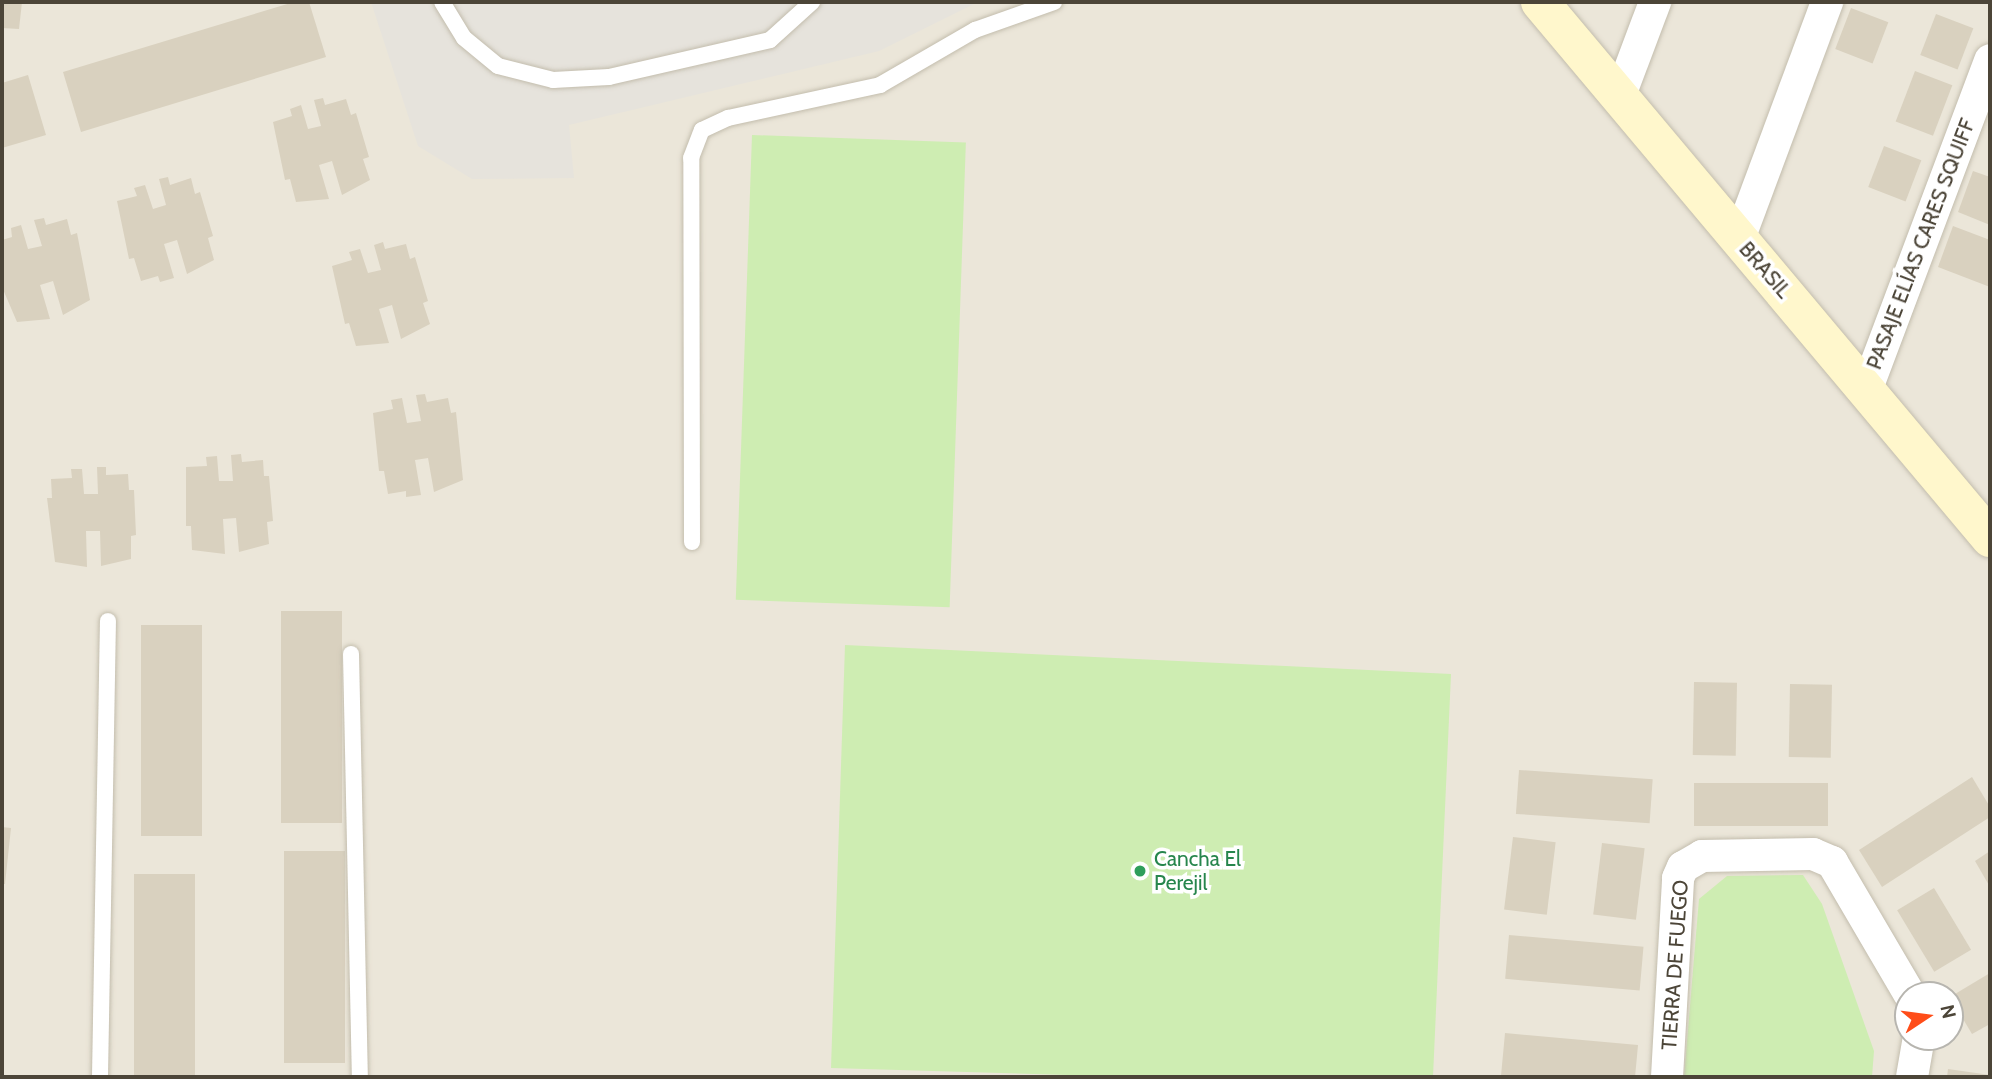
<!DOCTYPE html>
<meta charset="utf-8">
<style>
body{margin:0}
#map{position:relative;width:1992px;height:1079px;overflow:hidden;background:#f6f4eb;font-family:Cabin,sans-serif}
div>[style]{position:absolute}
.residential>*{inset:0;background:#ebe6d9}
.industrial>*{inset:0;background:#e6e3dc}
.green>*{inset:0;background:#ceedb2;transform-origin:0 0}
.building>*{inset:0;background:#d9d1bf;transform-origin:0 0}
.roads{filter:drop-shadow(0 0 2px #c3bdad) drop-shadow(0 0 2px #c3bdad)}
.lane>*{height:16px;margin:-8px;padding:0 8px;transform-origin:8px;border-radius:8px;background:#fff}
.street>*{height:32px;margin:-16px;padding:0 16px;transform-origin:16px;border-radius:16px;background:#fff}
.secondary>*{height:38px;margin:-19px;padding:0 19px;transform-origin:19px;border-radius:19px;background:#fff7cc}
.dots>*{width:19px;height:19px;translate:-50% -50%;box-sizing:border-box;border:4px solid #fff;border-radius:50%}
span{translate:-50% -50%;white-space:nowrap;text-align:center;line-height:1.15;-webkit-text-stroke:7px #fff;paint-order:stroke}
.street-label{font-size:21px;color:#4c4538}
.leisure-label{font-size:21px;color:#27864d}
.left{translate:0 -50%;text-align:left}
.frame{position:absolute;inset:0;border:4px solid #4c4538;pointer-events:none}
.north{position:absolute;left:1894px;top:981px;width:70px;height:70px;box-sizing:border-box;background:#fff;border:2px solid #b7b5af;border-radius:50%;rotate:77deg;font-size:19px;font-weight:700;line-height:28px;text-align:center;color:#4c4538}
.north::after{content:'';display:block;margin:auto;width:24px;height:32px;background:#ff4d19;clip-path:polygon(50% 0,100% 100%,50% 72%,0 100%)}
</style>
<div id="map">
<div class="residential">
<div style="clip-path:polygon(evenodd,2px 2px,1990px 2px,1990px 1077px,2px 1077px,2px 2px,1908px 995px,1950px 995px,1950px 1037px,1908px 1037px,1908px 995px)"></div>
</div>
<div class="industrial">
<div style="clip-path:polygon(371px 2px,978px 2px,879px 51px,569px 125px,574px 178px,472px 179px,418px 146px)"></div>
</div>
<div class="green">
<div style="left:752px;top:135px;width:214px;height:465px;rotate:2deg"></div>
<div style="clip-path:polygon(845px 645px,1451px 674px,1433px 1077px,1137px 1077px,831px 1068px)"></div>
<div style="clip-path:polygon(1803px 875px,1822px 904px,1874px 1051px,1872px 1077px,1684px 1077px,1699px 899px,1727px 876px)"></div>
</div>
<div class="building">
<div style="clip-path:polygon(2px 2px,22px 2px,19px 29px,2px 28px)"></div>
<div style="clip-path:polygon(294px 2px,309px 2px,326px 57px,81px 132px,63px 72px)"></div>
<div style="left:1851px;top:8px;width:40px;height:44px;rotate:21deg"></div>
<div style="left:1936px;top:14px;width:40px;height:44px;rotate:21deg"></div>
<div style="left:1915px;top:71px;width:40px;height:54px;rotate:21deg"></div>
<div style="clip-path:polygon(28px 75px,46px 135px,2px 148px,2px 83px)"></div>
<div style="clip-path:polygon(323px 98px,325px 105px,346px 99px,351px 115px,356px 113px,369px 157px,363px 159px,370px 180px,342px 195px,332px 161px,319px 165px,329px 199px,296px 202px,290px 179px,285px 180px,273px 122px,292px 116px,290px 109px,301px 105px,308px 129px,321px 126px,314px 100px)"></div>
<div style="left:1884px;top:146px;width:40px;height:44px;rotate:21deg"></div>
<div style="clip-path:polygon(1973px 171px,1990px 177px,1990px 225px,1958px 212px)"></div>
<div style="clip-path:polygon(168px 177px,170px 185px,191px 178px,195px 194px,200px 192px,213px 236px,208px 238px,214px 260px,187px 274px,177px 240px,164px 244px,174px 278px,160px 282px,158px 276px,141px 281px,134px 258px,129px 259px,117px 201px,137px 196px,134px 188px,145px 185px,153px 209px,166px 205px,159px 179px)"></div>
<div style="clip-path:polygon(44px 218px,46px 225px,67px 219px,71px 235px,77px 233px,90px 300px,63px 315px,53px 281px,40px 285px,50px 319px,17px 322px,2px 287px,2px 240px,12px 237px,11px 228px,21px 225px,28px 249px,42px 246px,34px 220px)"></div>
<div style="clip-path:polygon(1953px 226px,1990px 240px,1990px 287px,1938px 267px)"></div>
<div style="clip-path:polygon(383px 242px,385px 249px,406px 244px,410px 259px,415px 257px,428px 301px,423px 303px,430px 324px,401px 339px,392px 305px,379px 309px,389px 343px,356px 346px,349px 323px,345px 324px,332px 266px,352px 260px,349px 252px,360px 249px,368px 273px,381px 270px,374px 245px)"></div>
<div style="clip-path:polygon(425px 394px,427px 402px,448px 398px,451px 413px,456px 412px,463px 480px,434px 492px,428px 458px,415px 460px,421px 495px,406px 497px,406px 491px,388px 494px,384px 471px,379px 471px,373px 413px,393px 409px,391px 400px,402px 398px,407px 423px,421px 421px,416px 395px)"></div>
<div style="clip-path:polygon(241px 454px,242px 462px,263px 460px,264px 476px,269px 476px,273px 521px,267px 522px,269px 544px,239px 552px,236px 518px,223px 519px,225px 554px,192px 550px,191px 526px,186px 526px,186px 467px,207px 466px,206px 457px,217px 456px,219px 481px,233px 481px,231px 455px)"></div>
<div style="clip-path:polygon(97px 467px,106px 467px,106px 475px,128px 474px,129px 490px,134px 490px,136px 535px,131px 536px,131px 559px,101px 566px,100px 531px,86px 531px,87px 567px,55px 562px,47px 498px,52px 498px,51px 479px,72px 478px,71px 469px,82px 469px,84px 494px,98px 494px)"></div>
<div style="left:281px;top:611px;width:61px;height:212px"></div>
<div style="left:141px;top:625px;width:61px;height:211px"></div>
<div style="left:1694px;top:682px;width:43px;height:73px;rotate:1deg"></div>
<div style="left:1790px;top:684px;width:42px;height:73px;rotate:1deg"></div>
<div style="left:1519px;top:770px;width:134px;height:44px;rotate:4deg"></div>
<div style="clip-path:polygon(1972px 777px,1990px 807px,1990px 817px,1882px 887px,1859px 850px)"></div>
<div style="left:1694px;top:783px;width:134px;height:43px"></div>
<div style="clip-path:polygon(2px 827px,11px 828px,5px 884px,2px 884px)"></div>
<div style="left:1513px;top:837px;width:43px;height:73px;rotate:7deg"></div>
<div style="left:1602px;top:843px;width:43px;height:72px;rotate:7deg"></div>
<div style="left:284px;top:851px;width:61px;height:212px"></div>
<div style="clip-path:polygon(1990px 851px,1990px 887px,1975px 861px)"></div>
<div style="left:134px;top:874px;width:61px;height:203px"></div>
<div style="left:1934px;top:888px;width:72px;height:43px;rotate:59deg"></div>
<div style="left:1509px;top:935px;width:135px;height:44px;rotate:5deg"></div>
<div style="clip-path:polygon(1990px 973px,1990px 1024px,1972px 1034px,1950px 997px)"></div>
<div style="clip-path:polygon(1505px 1033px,1638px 1045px,1635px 1077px,1501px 1076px)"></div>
<div style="clip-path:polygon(1948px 1069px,1990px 1075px,1990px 1077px,1947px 1077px)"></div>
</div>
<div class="roads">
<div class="lane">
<div style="left:442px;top:2px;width:42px;rotate:58.6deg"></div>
<div style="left:464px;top:38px;width:44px;rotate:39.5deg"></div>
<div style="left:498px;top:66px;width:57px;rotate:14.3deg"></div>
<div style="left:553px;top:80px;width:56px;rotate:-3.1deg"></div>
<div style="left:609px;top:77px;width:165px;rotate:-12.9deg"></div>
<div style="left:770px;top:40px;width:57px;rotate:-42.1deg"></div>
<div style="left:692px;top:542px;width:384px;rotate:-90.1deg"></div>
<div style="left:691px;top:158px;width:30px;rotate:-69deg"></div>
<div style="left:702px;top:130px;width:29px;rotate:-25deg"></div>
<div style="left:728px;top:118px;width:156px;rotate:-12.2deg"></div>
<div style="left:880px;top:85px;width:110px;rotate:-30.1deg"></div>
<div style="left:975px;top:30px;width:84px;rotate:-19.5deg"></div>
<div style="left:351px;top:654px;width:423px;rotate:88.8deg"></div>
<div style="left:100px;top:1077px;width:456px;rotate:-89deg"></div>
</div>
<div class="street">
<div style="left:1619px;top:98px;width:103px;rotate:-69.4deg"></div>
<div style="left:1739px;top:239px;width:253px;rotate:-69.6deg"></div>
<div style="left:1867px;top:388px;width:350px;rotate:-69.4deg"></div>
<div style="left:1667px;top:1077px;width:199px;rotate:-86.8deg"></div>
<div style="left:1678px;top:878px;width:12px;rotate:-66deg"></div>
<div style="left:1683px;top:867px;width:22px;rotate:-30deg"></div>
<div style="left:1702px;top:856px;width:111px;rotate:-1deg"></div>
<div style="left:1813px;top:854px;width:21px;rotate:23deg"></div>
<div style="left:1832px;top:862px;width:154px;rotate:59.6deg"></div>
<div style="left:1912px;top:1077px;width:41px;rotate:-80.1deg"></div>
</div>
<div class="secondary">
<div style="left:1540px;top:2px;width:700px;rotate:49.98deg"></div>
</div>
</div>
<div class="dots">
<div style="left:1140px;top:871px;background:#2e9e5b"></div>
</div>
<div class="street-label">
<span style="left:1921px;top:244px;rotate:-69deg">PASAJE ELÍAS CARES SQUIFF</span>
<span style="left:1765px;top:270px;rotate:49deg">BRASIL</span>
<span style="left:1675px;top:965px;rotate:-86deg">TIERRA DE FUEGO</span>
</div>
<div class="leisure-label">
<span class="left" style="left:1154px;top:871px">Cancha El<br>Perejil</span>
</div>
<div class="frame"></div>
<div class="north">N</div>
</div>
